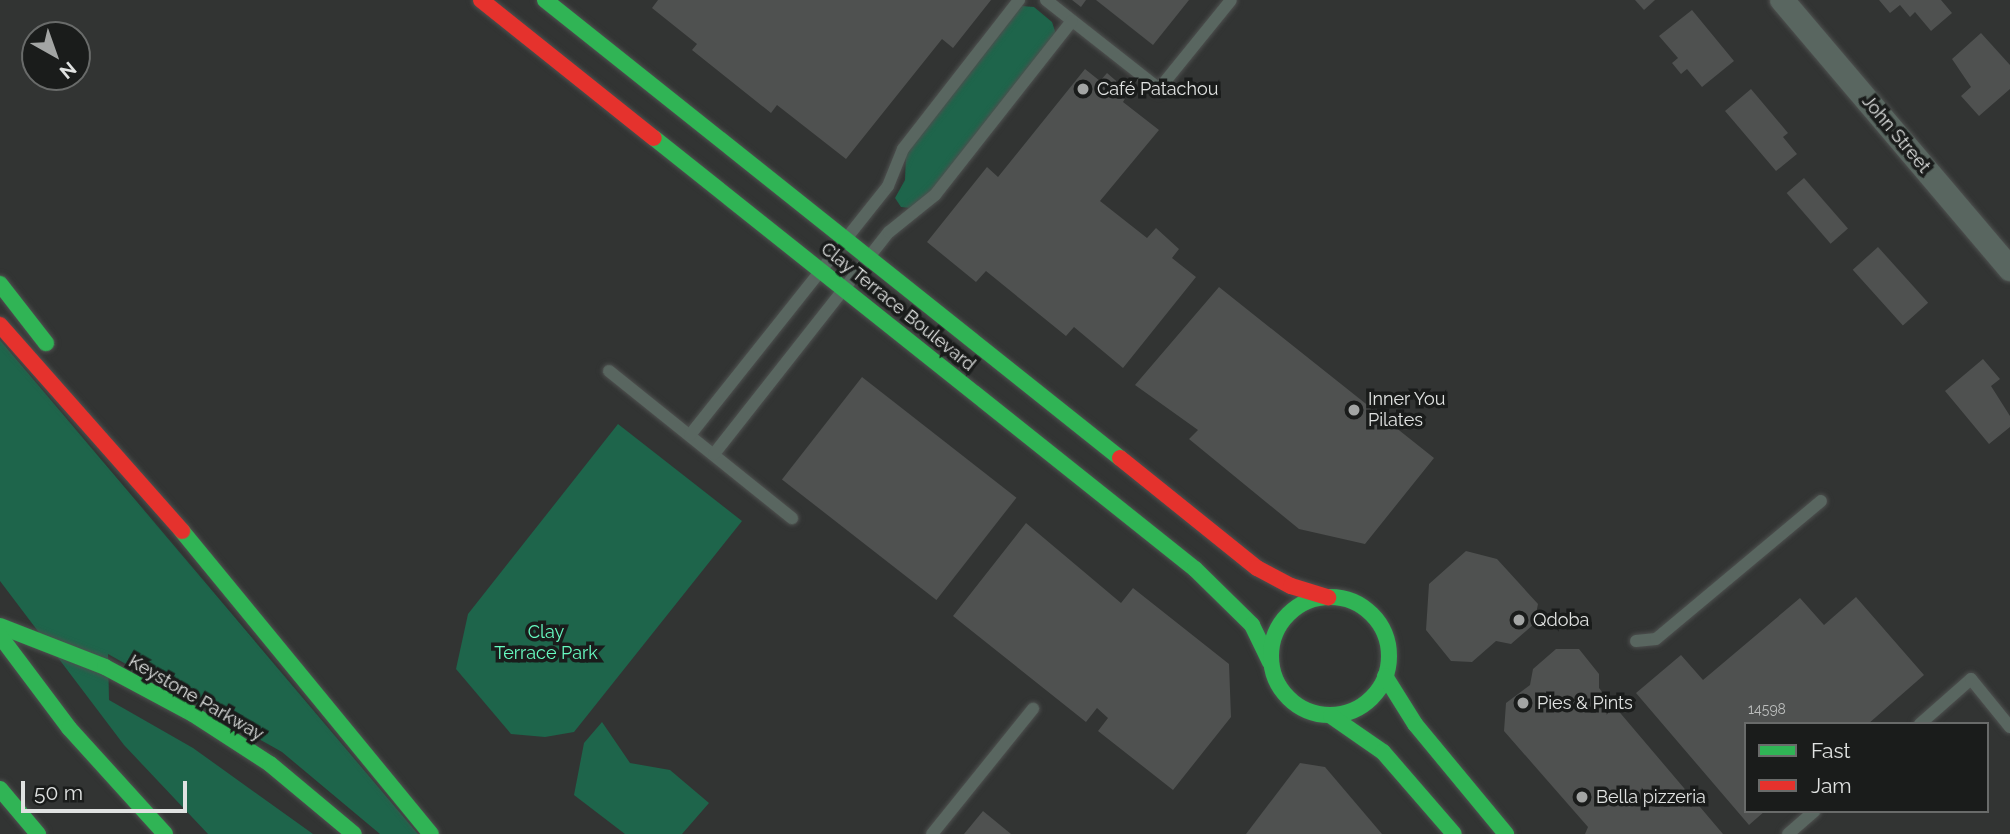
<!DOCTYPE html>
<meta charset="utf-8">
<style>
body{margin:0}
#map{position:relative;width:2010px;height:834px;overflow:hidden;background:#323433;font-family:Raleway,sans-serif}
div>[style]{position:absolute}
.green>*{inset:0;background:#1e654b}
.building>*{inset:0;background:#4f5150;transform-origin:0 0}
.roads{filter:drop-shadow(0 0 2px #4e504f) drop-shadow(0 0 2px #4e504f)}
.lane>*{height:12px;margin:-6px;padding:0 6px;transform-origin:6px;border-radius:6px;background:#596660}
.street>*{height:24px;margin:-12px;padding:0 12px;transform-origin:12px;border-radius:12px;background:#596660}
.fast>*{height:16px;margin:-8px;padding:0 8px;transform-origin:8px;border-radius:8px;background:#30b455}
.fast>.ring{margin:-8px;padding:0;box-sizing:content-box;background:none;border:16px solid #30b455;border-radius:50%}
.jam>*{height:16px;margin:-8px;padding:0 8px;transform-origin:8px;border-radius:8px;background:#e5322d}
.dots>*{width:19px;height:19px;translate:-50% -50%;box-sizing:border-box;border:4px solid #1a1c1b;border-radius:50%}
span{translate:-50% -50%;white-space:nowrap;text-align:center;line-height:1.15;-webkit-text-stroke:7px #1a1c1b;paint-order:stroke}
.number-label{font-size:14px;color:#bcbebd}
.number-label span{-webkit-text-stroke-width:0}
.poi-label{font-size:18px;color:#e0e2e1}
.left{translate:0 -50%;text-align:left}
.street-label{font-size:18px;color:#e0e2e1}
.park-label{font-size:18px;color:#67fbc1}
.legend{position:absolute;left:1744px;top:722px;width:245px;height:91px;box-sizing:border-box;background:#1a1c1b;border:2px solid #696b6a;margin:0;padding:9px 12px;list-style:none;font-size:21px;color:#e0e2e1}
.legend li{display:flex;align-items:center;gap:14px;height:35px}
.legend b{width:35px;border:2px solid #696b6a}
.north{position:absolute;left:21px;top:21px;width:70px;height:70px;box-sizing:border-box;background:#1a1c1b;border:2px solid #696b6a;border-radius:50%;rotate:140deg;font-size:19px;font-weight:700;line-height:28px;text-align:center;color:#e0e2e1}
.north::after{content:'';display:block;margin:auto;width:24px;height:32px;background:#a3a5a4;clip-path:polygon(50% 0,100% 100%,50% 72%,0 100%)}
.scale{position:absolute;left:21px;top:781px;width:166px;height:32px;box-sizing:border-box;border:4px solid #e0e2e1;border-top:0;padding-left:9px;font-size:21px;line-height:24px;white-space:nowrap;color:#e0e2e1;-webkit-text-stroke:5px #1a1c1b;paint-order:stroke}
</style>
<div id="map">
<div class="green">
<div style="clip-path:polygon(1022px 6px,1034px 7px,1052px 22px,1056px 34px,929px 195px,910px 208px,901px 207px,895px 198px,905px 180px,906px 152px)"></div>
<div style="clip-path:polygon(0 340px,418px 834px,380px 834px,282px 752px,108px 654px,109px 700px,193px 748px,313px 834px,208px 834px,124px 745px,0 581px)"></div>
<div style="clip-path:polygon(618px 424px,742px 521px,574px 732px,545px 737px,511px 734px,456px 669px,468px 614px)"></div>
<div style="clip-path:polygon(602px 722px,630px 763px,670px 770px,709px 803px,682px 834px,625px 834px,574px 795px,584px 743px)"></div>
</div>
<div class="building">
<div style="clip-path:polygon(658px 0,991px 0,953px 48px,942px 39px,846px 159px,777px 105px,771px 113px,692px 50px,697px 44px,652px 8px)"></div>
<div style="clip-path:polygon(1072px 0,1086px 0,1081px 7px)"></div>
<div style="clip-path:polygon(1096px 0,1189px 0,1153px 45px)"></div>
<div style="clip-path:polygon(1635px 0,1655px 0,1644px 10px)"></div>
<div style="clip-path:polygon(1879px 0,1941px 0,1952px 13px,1931px 31px,1915px 12px,1910px 17px,1900px 5px,1890px 13px)"></div>
<div style="clip-path:polygon(1692px 10px,1734px 61px,1702px 87px,1687px 69px,1681px 74px,1672px 63px,1678px 58px,1659px 36px)"></div>
<div style="clip-path:polygon(1981px 33px,2010px 65px,2010px 89px,1979px 116px,1961px 96px,1971px 87px,1952px 59px)"></div>
<div style="clip-path:polygon(1085px 69px,1100px 81px,1107px 73px,1129px 92px,1123px 102px,1159px 130px,1100px 201px,1147px 238px,1156px 228px,1179px 249px,1172px 258px,1196px 277px,1123px 368px,1074px 327px,1066px 336px,986px 271px,976px 282px,927px 242px,987px 167px,998px 177px)"></div>
<div style="clip-path:polygon(1751px 89px,1788px 133px,1783px 137px,1797px 154px,1776px 171px,1725px 111px)"></div>
<div style="left:1804px;top:178px;width:67px;height:23px;rotate:49deg"></div>
<div style="left:1878px;top:247px;width:75px;height:34px;rotate:48deg"></div>
<div style="clip-path:polygon(1219px 287px,1434px 458px,1365px 544px,1299px 529px,1189px 439px,1198px 430px,1135px 385px)"></div>
<div style="clip-path:polygon(1983px 359px,2000px 379px,1991px 386px,2010px 416px,2010px 427px,1989px 444px,1945px 391px)"></div>
<div style="left:862px;top:377px;width:196px;height:130px;rotate:38deg"></div>
<div style="clip-path:polygon(1026px 523px,1121px 603px,1133px 588px,1229px 664px,1231px 717px,1173px 790px,1098px 731px,1108px 718px,1097px 708px,1086px 722px,953px 616px)"></div>
<div style="clip-path:polygon(1466px 551px,1497px 559px,1538px 604px,1534px 624px,1511px 644px,1496px 641px,1472px 662px,1451px 661px,1426px 630px,1429px 584px)"></div>
<div style="clip-path:polygon(1856px 597px,1924px 675px,1868px 724px,1746px 724px,1746px 811px,1765px 811px,1749px 825px,1636px 693px,1681px 655px,1703px 680px,1800px 598px,1824px 625px)"></div>
<div style="clip-path:polygon(1556px 649px,1579px 649px,1599px 674px,1599px 688px,1723px 834px,1585px 834px,1588px 827px,1504px 731px,1506px 703px,1530px 685px,1533px 669px)"></div>
<div style="clip-path:polygon(1300px 763px,1325px 767px,1382px 834px,1246px 834px)"></div>
<div style="clip-path:polygon(983px 811px,1011px 834px,964px 834px)"></div>
</div>
<div class="roads">
<div class="lane">
<div style="left:1046px;top:0;width:144px;rotate:38.2deg"></div>
<div style="left:1159px;top:89px;width:114px;rotate:-51deg"></div>
<div style="left:609px;top:371px;width:235px;rotate:38.8deg"></div>
<div style="left:690px;top:435px;width:318px;rotate:-51.5deg"></div>
<div style="left:888px;top:186px;width:40px;rotate:-68deg"></div>
<div style="left:903px;top:149px;width:189px;rotate:-52.1deg"></div>
<div style="left:714px;top:454px;width:283px;rotate:-51.8deg"></div>
<div style="left:889px;top:232px;width:59px;rotate:-38.8deg"></div>
<div style="left:935px;top:195px;width:221px;rotate:-51.8deg"></div>
<div style="left:1636px;top:641px;width:20px;rotate:-6deg"></div>
<div style="left:1656px;top:639px;width:215px;rotate:-39.9deg"></div>
<div style="left:1920px;top:724px;width:68px;rotate:-41.4deg"></div>
<div style="left:1971px;top:679px;width:62px;rotate:50.9deg"></div>
<div style="left:932px;top:834px;width:161px;rotate:-51.1deg"></div>
<div style="left:1788px;top:834px;width:35px;rotate:-41deg"></div>
</div>
<div class="street">
<div style="left:1782px;top:0;width:353px;rotate:49.7deg"></div>
</div>
<div class="fast">
<div style="left:545px;top:0;width:735px;rotate:38.54deg"></div>
<div style="left:654px;top:138px;width:692px;rotate:38.54deg"></div>
<div style="left:1195px;top:569px;width:80px;rotate:44.5deg"></div>
<div style="left:1252px;top:625px;width:41px;rotate:64.1deg"></div>
<div style="left:0;top:284px;width:75px;rotate:52.1deg"></div>
<div style="left:182px;top:531px;width:392px;rotate:50.6deg"></div>
<div class="ring" style="left:1271px;top:597px;width:102px;height:102px"></div>
<div style="left:0;top:626px;width:113px;rotate:21.3deg"></div>
<div style="left:105px;top:667px;width:100px;rotate:28.1deg"></div>
<div style="left:193px;top:714px;width:92px;rotate:33deg"></div>
<div style="left:270px;top:764px;width:109px;rotate:39.8deg"></div>
<div style="left:0;top:636px;width:115px;rotate:53.1deg"></div>
<div style="left:69px;top:728px;width:143px;rotate:47.8deg"></div>
<div style="left:1385px;top:676px;width:57px;rotate:58deg"></div>
<div style="left:1415px;top:724px;width:143px;rotate:50.4deg"></div>
<div style="left:1331px;top:716px;width:63px;rotate:34.7deg"></div>
<div style="left:1383px;top:752px;width:108px;rotate:49.1deg"></div>
<div style="left:0;top:789px;width:59px;rotate:49.8deg"></div>
</div>
<div class="jam">
<div style="left:481px;top:0;width:221px;rotate:38.6deg"></div>
<div style="left:0;top:325px;width:275px;rotate:48.5deg"></div>
<div style="left:1120px;top:458px;width:176px;rotate:38.8deg"></div>
<div style="left:1257px;top:568px;width:38px;rotate:28deg"></div>
<div style="left:1291px;top:586px;width:39px;rotate:17deg"></div>
</div>
</div>
<div class="dots">
<div style="left:1083px;top:89px;background:#a3a5a4"></div>
<div style="left:1354px;top:410px;background:#a3a5a4"></div>
<div style="left:1519px;top:620px;background:#a3a5a4"></div>
<div style="left:1523px;top:703px;background:#a3a5a4"></div>
<div style="left:1582px;top:797px;background:#a3a5a4"></div>
</div>
<div class="number-label">
<span style="left:1767px;top:709px">14598</span>
</div>
<div class="poi-label">
<span class="left" style="left:1097px;top:89px">Café Patachou</span>
<span class="left" style="left:1368px;top:410px">Inner You<br>Pilates</span>
<span class="left" style="left:1533px;top:620px">Qdoba</span>
<span class="left" style="left:1537px;top:703px">Pies &amp; Pints</span>
<span class="left" style="left:1596px;top:797px">Bella pizzeria</span>
</div>
<div class="street-label">
<span style="left:1896px;top:134px;rotate:50deg">John Street</span>
<span style="left:898px;top:307px;rotate:39deg">Clay Terrace Boulevard</span>
<span style="left:196px;top:698px;rotate:30deg">Keystone Parkway</span>
</div>
<div class="park-label">
<span style="left:546px;top:643px">Clay<br>Terrace Park</span>
</div>
<ul class="legend">
<li><b style="height:9px;background:#30b455"></b>Fast</li>
<li><b style="height:9px;background:#e5322d"></b>Jam</li>
</ul>
<div class="north">N</div>
<div class="scale">50 m</div>
</div>
